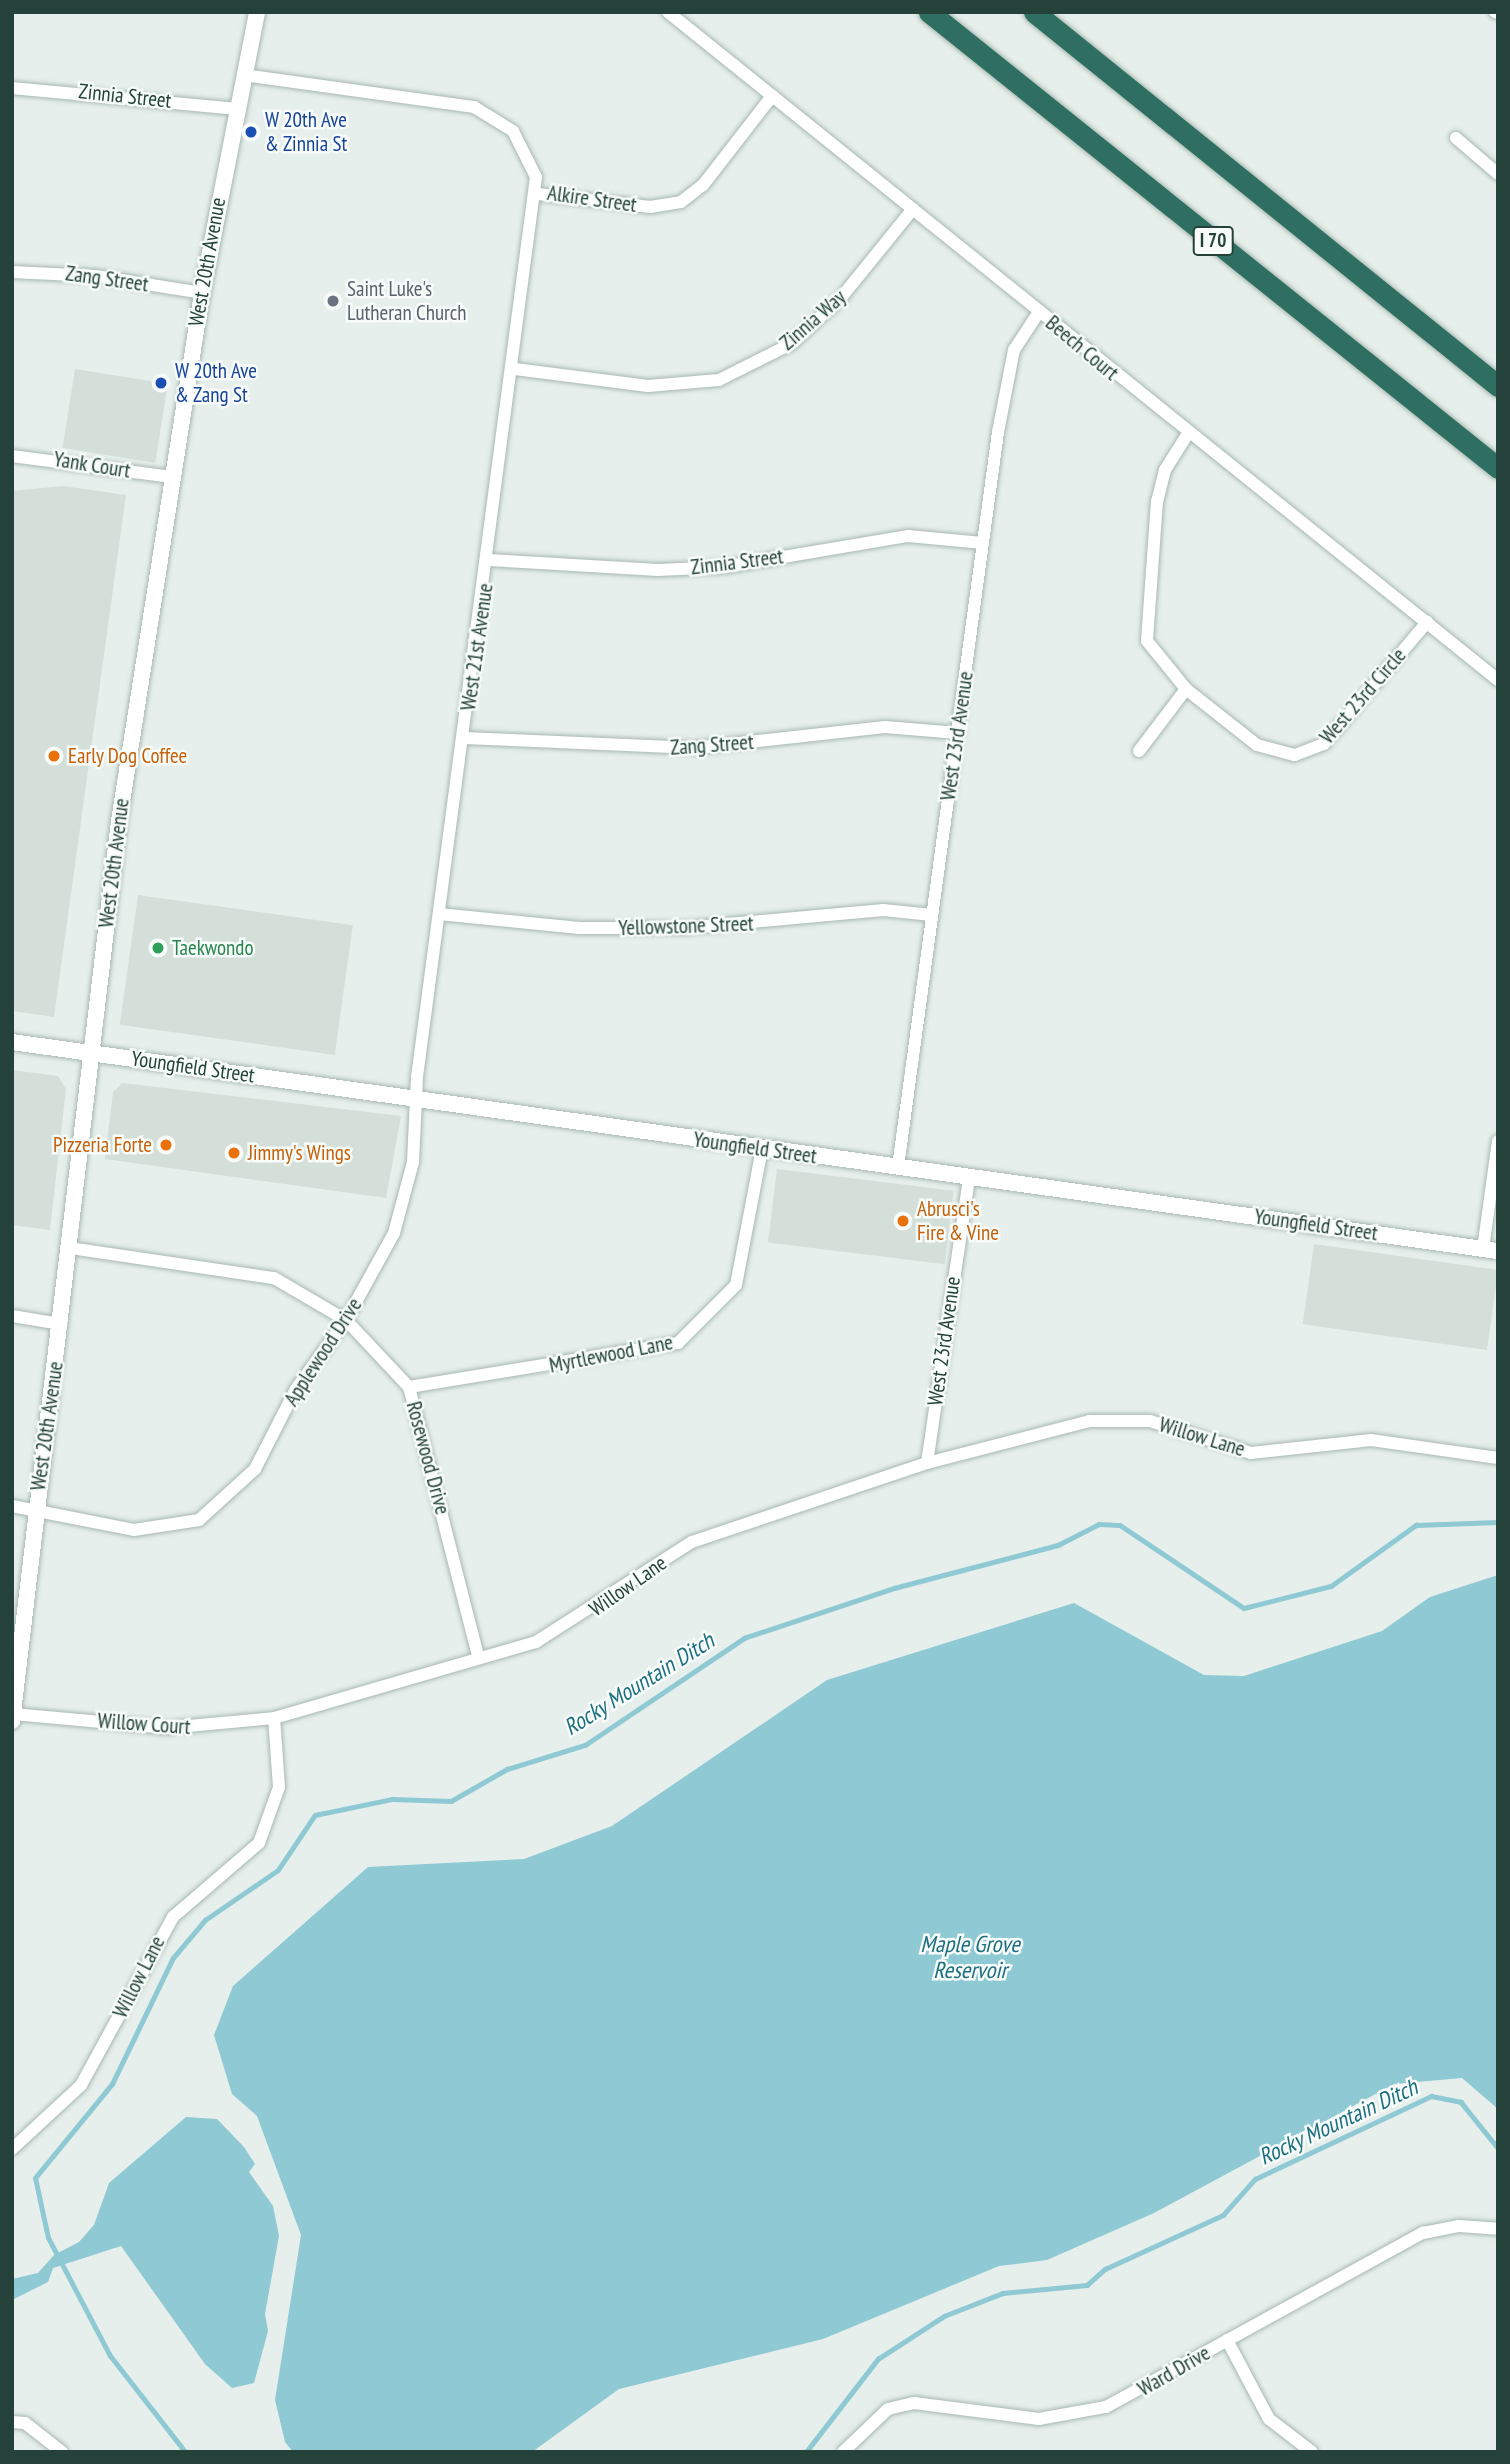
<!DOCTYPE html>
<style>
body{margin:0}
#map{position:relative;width:1510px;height:2464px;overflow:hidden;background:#e6efeb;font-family:"PT Sans Narrow",sans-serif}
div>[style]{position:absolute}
.built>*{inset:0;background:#d4dfda;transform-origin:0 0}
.water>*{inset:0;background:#8ec9d4}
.stream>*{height:4.5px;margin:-2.25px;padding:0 2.25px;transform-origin:2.25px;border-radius:2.25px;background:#8ec9d4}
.roads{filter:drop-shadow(0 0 2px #a8b8b2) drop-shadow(0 0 2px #a8b8b2)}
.minor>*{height:12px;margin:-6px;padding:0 6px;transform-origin:6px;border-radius:6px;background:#fff}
.tertiary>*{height:16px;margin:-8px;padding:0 8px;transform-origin:8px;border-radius:8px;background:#fff}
.motorway>*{height:21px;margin:-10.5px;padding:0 10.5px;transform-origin:10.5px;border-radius:10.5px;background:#2f6f62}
.dots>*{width:19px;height:19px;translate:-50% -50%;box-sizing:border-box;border:4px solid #f7fbf9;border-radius:50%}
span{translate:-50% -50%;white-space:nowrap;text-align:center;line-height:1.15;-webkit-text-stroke:5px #f7fbf9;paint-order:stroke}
.shield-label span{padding:2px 5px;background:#f7fbf9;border:2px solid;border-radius:5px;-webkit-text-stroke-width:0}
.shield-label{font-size:19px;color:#24423a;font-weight:700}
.street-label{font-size:21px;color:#24423a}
.transit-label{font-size:21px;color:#164399}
.left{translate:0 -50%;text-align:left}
.worship-label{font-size:21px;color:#5b616d}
.food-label{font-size:21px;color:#c56008}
.right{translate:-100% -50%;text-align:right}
.leisure-label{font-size:21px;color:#27864d}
.water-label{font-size:23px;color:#1c6f80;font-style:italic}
.frame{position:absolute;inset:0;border:14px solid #24423a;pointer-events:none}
</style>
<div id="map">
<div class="built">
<div style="left:75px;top:369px;width:94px;height:80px;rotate:9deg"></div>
<div style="clip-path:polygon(63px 486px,126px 495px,54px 1017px,12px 1011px,12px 491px)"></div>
<div style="left:138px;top:895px;width:217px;height:131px;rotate:8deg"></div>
<div style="clip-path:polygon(12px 1070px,58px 1076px,66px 1089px,50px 1230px,12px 1225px)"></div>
<div style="clip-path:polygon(122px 1083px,401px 1116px,386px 1198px,105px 1159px,113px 1092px)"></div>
<div style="left:777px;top:1169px;width:178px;height:74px;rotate:7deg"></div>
<div style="left:1314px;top:1244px;width:186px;height:81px;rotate:8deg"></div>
</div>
<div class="water">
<div style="clip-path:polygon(1498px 1575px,1498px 2109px,1462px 2078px,1394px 2084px,1154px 2213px,1047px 2260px,999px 2266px,823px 2339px,619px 2389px,532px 2452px,293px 2452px,285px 2442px,275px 2400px,301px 2235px,257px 2116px,232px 2094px,214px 2035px,233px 1986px,368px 1867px,524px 1859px,612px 1826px,827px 1680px,1074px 1603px,1204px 1675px,1244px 1676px,1382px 1631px,1430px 1597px)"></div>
<div style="clip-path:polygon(186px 2117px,217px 2119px,244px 2147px,255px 2164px,249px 2172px,273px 2206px,279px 2236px,265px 2314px,268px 2331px,254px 2383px,232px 2388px,205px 2364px,121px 2246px,53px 2268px,48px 2282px,12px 2300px,12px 2279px,38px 2273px,54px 2255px,79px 2242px,94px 2225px,109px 2183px)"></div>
</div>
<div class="stream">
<div style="left:185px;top:2452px;width:122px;rotate:-128deg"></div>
<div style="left:110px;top:2356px;width:133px;rotate:-117.7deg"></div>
<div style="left:48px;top:2238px;width:61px;rotate:-102.2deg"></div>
<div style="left:35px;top:2178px;width:122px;rotate:-50.7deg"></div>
<div style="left:112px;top:2084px;width:140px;rotate:-64.2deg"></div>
<div style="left:173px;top:1958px;width:50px;rotate:-49.9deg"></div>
<div style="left:205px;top:1920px;width:88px;rotate:-34.4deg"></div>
<div style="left:278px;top:1870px;width:66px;rotate:-56.1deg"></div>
<div style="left:315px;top:1815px;width:79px;rotate:-11.7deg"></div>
<div style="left:392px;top:1799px;width:59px;rotate:1.9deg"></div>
<div style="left:451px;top:1801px;width:64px;rotate:-29.7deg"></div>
<div style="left:507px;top:1769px;width:82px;rotate:-17.1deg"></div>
<div style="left:585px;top:1745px;width:192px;rotate:-33.9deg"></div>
<div style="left:744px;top:1638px;width:158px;rotate:-18.4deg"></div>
<div style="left:894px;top:1588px;width:170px;rotate:-14.7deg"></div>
<div style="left:1058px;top:1545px;width:46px;rotate:-27.1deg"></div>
<div style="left:1099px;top:1524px;width:21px;rotate:3deg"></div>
<div style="left:1120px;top:1525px;width:149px;rotate:33.8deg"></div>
<div style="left:1244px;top:1608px;width:90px;rotate:-14.2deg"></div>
<div style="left:1331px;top:1586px;width:105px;rotate:-35.7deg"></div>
<div style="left:1416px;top:1525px;width:82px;rotate:-2.1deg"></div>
<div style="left:806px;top:2452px;width:118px;rotate:-52.3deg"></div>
<div style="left:878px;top:2359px;width:79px;rotate:-33.1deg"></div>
<div style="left:944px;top:2316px;width:63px;rotate:-21.3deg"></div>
<div style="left:1003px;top:2293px;width:84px;rotate:-5.4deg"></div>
<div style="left:1087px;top:2285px;width:24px;rotate:-42deg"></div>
<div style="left:1105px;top:2269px;width:130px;rotate:-24.6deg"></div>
<div style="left:1223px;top:2215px;width:48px;rotate:-48.4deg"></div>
<div style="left:1255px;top:2179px;width:195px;rotate:-25.2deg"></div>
<div style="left:1431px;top:2096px;width:31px;rotate:11deg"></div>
<div style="left:1461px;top:2102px;width:59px;rotate:51.2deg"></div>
</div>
<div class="roads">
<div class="minor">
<div style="left:668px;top:12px;width:1065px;rotate:38.83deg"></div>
<div style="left:1495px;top:12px;width:3px;rotate:18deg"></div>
<div style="left:12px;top:88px;width:226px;rotate:5.3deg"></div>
<div style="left:1456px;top:138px;width:55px;rotate:40.6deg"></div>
<div style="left:538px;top:194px;width:113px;rotate:6.6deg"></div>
<div style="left:650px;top:207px;width:31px;rotate:-9deg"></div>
<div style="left:681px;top:202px;width:28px;rotate:-38deg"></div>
<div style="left:703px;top:185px;width:113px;rotate:-52.2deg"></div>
<div style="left:12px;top:272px;width:83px;rotate:2.8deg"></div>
<div style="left:95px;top:276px;width:108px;rotate:9deg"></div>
<div style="left:515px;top:369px;width:134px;rotate:7.3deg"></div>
<div style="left:648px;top:386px;width:71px;rotate:-4.8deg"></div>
<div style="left:719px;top:380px;width:80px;rotate:-26.6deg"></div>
<div style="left:791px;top:344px;width:67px;rotate:-42.6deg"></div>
<div style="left:840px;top:299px;width:116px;rotate:-51deg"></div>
<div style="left:1187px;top:435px;width:41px;rotate:122.2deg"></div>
<div style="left:1165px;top:470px;width:32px;rotate:104deg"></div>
<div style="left:1157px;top:501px;width:140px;rotate:94.1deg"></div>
<div style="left:1147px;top:641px;width:62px;rotate:50.9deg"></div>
<div style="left:1186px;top:689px;width:90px;rotate:38.3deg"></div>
<div style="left:1257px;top:745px;width:39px;rotate:15deg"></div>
<div style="left:1295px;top:755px;width:31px;rotate:-21deg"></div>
<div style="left:1324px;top:744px;width:160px;rotate:-49.8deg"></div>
<div style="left:12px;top:456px;width:161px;rotate:7.5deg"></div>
<div style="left:489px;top:560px;width:169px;rotate:3.4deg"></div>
<div style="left:658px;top:570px;width:66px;rotate:-2.6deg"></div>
<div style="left:724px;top:567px;width:187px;rotate:-9.6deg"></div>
<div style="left:908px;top:536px;width:75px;rotate:5.3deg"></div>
<div style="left:465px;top:738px;width:230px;rotate:2.5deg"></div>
<div style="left:695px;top:748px;width:191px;rotate:-6.3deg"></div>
<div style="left:885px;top:727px;width:73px;rotate:4.7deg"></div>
<div style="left:1139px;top:751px;width:78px;rotate:-52.8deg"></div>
<div style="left:439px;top:914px;width:141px;rotate:5.7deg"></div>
<div style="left:579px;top:928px;width:106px"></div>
<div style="left:685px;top:928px;width:199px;rotate:-5.2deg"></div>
<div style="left:883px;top:910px;width:49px;rotate:5.8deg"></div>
<div style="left:898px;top:1167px;width:742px;rotate:-82.25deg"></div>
<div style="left:998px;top:432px;width:84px;rotate:-79deg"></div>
<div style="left:1014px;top:350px;width:45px;rotate:-56.7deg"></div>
<div style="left:70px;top:1248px;width:206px;rotate:8.4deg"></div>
<div style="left:274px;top:1278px;width:83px;rotate:30.3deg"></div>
<div style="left:346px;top:1320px;width:92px;rotate:46.8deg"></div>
<div style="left:409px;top:1387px;width:278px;rotate:75.6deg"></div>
<div style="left:1483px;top:1249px;width:109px;rotate:-82.1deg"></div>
<div style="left:12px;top:1316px;width:50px;rotate:9.3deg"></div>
<div style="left:409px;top:1387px;width:273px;rotate:-9.3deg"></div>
<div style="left:678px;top:1343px;width:82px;rotate:-45deg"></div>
<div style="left:736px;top:1285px;width:138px;rotate:-79.2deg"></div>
<div style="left:927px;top:1463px;width:289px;rotate:-81.6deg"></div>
<div style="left:12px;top:1506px;width:124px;rotate:11.1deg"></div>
<div style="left:134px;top:1530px;width:66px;rotate:-8.7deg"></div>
<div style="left:199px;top:1520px;width:76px;rotate:-42.3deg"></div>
<div style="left:255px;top:1469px;width:90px;rotate:-62.9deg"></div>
<div style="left:296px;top:1389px;width:85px;rotate:-54.1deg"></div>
<div style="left:346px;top:1320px;width:99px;rotate:-61.1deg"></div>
<div style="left:394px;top:1233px;width:73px;rotate:-75deg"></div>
<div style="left:413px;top:1162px;width:85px;rotate:-87.3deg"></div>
<div style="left:417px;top:1077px;width:908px;rotate:-82.47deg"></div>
<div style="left:536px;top:177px;width:51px;rotate:-116.6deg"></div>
<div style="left:513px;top:131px;width:46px;rotate:-148.4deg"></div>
<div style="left:474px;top:107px;width:232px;rotate:-172.1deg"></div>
<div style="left:13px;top:1714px;width:155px;rotate:5.2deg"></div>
<div style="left:167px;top:1728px;width:107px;rotate:-5.3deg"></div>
<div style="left:274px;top:1718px;width:273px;rotate:-16.2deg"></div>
<div style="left:536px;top:1642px;width:185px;rotate:-32.7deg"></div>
<div style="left:692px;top:1542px;width:248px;rotate:-18.6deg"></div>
<div style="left:927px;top:1463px;width:167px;rotate:-14.5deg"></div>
<div style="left:1089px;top:1421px;width:61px"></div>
<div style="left:1150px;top:1421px;width:106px;rotate:17.6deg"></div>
<div style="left:1251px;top:1453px;width:121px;rotate:-6.2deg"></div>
<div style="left:1371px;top:1440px;width:128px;rotate:8.1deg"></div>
<div style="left:12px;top:2149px;width:94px;rotate:-42.8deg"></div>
<div style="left:81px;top:2085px;width:192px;rotate:-61.3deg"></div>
<div style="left:173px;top:1917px;width:113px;rotate:-40.7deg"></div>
<div style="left:259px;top:1843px;width:59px;rotate:-70.3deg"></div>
<div style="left:279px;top:1787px;width:69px;rotate:-94.1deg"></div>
<div style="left:1227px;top:2340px;width:89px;rotate:62deg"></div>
<div style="left:1269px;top:2419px;width:54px;rotate:37.5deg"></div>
<div style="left:12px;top:2422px;width:13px;rotate:4deg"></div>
<div style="left:25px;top:2423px;width:47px;rotate:38.1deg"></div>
<div style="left:843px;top:2452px;width:62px;rotate:-43.7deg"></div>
<div style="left:888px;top:2409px;width:27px;rotate:-13deg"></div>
<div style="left:914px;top:2403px;width:126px;rotate:7.3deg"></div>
<div style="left:1039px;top:2419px;width:68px;rotate:-10.2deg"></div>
<div style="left:1106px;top:2407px;width:362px;rotate:-28.8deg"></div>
<div style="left:1423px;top:2233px;width:37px;rotate:-11deg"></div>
<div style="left:1459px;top:2226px;width:39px;rotate:4deg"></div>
</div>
<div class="tertiary">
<div style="left:12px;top:1042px;width:1501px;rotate:8.01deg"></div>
<div style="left:12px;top:1721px;width:906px;rotate:-83.22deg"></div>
<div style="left:119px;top:821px;width:534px;rotate:-81.07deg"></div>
<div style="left:202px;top:293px;width:286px;rotate:-78.9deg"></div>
</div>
<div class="motorway">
<div style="left:929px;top:12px;width:729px;rotate:38.71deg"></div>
<div style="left:1034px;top:12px;width:596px;rotate:38.87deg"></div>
</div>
</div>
<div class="dots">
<div style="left:251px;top:132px;background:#1a4fb4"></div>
<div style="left:333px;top:301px;background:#6b7280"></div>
<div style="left:161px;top:383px;background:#1a4fb4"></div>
<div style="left:54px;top:756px;background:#e8710a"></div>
<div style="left:158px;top:948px;background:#2e9e5b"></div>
<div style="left:166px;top:1145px;background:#e8710a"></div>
<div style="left:234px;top:1153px;background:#e8710a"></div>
<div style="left:903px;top:1221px;background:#e8710a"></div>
</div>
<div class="shield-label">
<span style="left:1213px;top:241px">I 70</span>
</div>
<div class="street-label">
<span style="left:125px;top:96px;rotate:6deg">Zinnia Street</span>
<span style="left:592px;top:199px;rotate:8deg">Alkire Street</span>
<span style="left:207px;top:262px;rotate:-80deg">West 20th Avenue</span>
<span style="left:107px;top:279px;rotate:8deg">Zang Street</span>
<span style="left:813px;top:320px;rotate:-41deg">Zinnia Way</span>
<span style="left:1082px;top:348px;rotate:40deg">Beech Court</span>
<span style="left:92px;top:465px;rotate:9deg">Yank Court</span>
<span style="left:737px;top:562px;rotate:-7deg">Zinnia Street</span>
<span style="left:477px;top:647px;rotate:-82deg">West 21st Avenue</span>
<span style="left:1363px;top:696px;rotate:-49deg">West 23rd Circle</span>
<span style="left:957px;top:736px;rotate:-82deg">West 23rd Avenue</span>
<span style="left:712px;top:745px;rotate:-4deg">Zang Street</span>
<span style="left:114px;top:863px;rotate:-83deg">West 20th Avenue</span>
<span style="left:686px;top:926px;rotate:-2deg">Yellowstone Street</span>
<span style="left:193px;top:1067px;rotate:8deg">Youngfield Street</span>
<span style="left:755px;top:1148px;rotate:8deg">Youngfield Street</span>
<span style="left:1316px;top:1225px;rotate:8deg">Youngfield Street</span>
<span style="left:944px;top:1341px;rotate:-82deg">West 23rd Avenue</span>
<span style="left:323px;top:1352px;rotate:-57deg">Applewood Drive</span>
<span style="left:611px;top:1354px;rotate:-11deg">Myrtlewood Lane</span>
<span style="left:47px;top:1426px;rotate:-82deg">West 20th Avenue</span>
<span style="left:1202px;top:1437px;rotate:17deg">Willow Lane</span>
<span style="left:428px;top:1458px;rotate:75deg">Rosewood Drive</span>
<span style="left:628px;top:1586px;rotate:-35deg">Willow Lane</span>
<span style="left:144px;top:1724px;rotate:4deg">Willow Court</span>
<span style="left:139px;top:1977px;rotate:-63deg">Willow Lane</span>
<span style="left:1174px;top:2371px;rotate:-30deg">Ward Drive</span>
</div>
<div class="transit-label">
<span class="left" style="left:265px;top:132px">W 20th Ave<br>&amp; Zinnia St</span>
<span class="left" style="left:175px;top:383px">W 20th Ave<br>&amp; Zang St</span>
</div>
<div class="worship-label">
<span class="left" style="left:347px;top:301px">Saint Luke's<br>Lutheran Church</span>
</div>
<div class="food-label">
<span class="left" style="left:68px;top:756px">Early Dog Coffee</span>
<span class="right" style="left:152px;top:1145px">Pizzeria Forte</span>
<span class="left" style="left:248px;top:1153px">Jimmy's Wings</span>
<span class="left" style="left:917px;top:1221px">Abrusci's<br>Fire &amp; Vine</span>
</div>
<div class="leisure-label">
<span class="left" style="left:172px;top:948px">Taekwondo</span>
</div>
<div class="water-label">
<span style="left:639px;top:1684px;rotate:-32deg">Rocky Mountain Ditch</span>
<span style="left:970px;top:1957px">Maple Grove<br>Reservoir</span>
<span style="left:1338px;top:2122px;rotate:-25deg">Rocky Mountain Ditch</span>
</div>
<div class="frame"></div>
</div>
